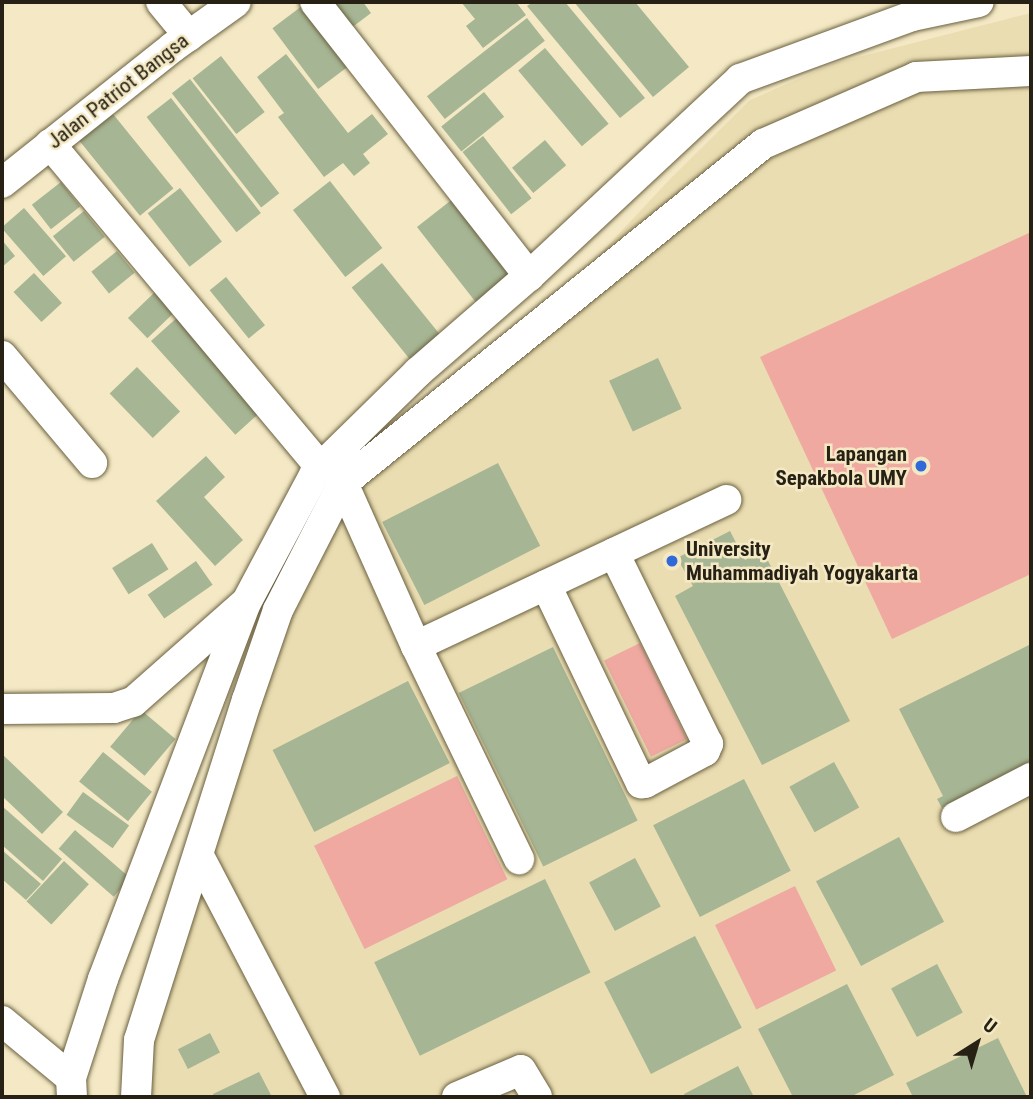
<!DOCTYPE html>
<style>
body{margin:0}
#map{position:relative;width:1033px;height:1099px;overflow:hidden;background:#f4e9c4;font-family:"Roboto Condensed",sans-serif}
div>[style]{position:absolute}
.built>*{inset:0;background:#eaddb1}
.green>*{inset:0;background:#efa9a1;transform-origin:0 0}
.building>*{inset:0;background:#a6b593;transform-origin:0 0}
.roads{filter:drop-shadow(0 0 2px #6a6040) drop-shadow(0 0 2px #6a6040)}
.minor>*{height:30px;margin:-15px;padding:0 15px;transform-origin:15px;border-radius:15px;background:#fff}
.dots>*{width:19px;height:19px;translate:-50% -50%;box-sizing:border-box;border:4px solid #f4e9c4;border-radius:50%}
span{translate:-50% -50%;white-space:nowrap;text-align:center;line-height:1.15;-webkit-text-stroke:5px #f4e9c4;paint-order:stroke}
.street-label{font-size:21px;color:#262114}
.poi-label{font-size:21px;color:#262114;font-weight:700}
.right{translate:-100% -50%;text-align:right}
.left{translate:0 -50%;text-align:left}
.frame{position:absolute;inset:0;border:4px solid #262114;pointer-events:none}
.north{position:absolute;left:942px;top:1008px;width:70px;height:70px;-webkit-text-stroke:5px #f4e9c4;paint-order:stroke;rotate:37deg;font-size:19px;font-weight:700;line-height:28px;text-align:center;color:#262114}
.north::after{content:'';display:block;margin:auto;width:24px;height:32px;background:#262114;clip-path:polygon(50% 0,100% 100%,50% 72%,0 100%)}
</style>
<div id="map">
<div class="built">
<div style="clip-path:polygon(1031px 13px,1031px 1097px,121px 1097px,123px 1044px,193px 848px,344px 489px,571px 285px,671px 178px,750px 100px,835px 63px)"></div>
</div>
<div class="green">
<div style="clip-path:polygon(1031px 232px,1031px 574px,892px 639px,760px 357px)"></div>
<div style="left:640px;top:643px;width:107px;height:40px;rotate:64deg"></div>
<div style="left:457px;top:776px;width:115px;height:159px;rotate:64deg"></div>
<div style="left:795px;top:886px;width:94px;height:89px;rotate:64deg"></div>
</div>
<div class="building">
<div style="clip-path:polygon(323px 2px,363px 2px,371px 13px,346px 32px)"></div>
<div style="clip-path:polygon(461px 2px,516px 2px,526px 15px,483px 48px,466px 26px,475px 19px)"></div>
<div style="clip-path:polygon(533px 2px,565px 2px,645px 98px,620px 118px,527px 6px)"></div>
<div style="clip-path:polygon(574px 2px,635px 2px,689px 67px,653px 97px)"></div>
<div style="left:306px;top:3px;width:76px;height:42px;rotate:53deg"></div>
<div style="left:527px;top:18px;width:29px;height:127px;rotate:52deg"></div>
<div style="left:545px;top:48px;width:99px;height:35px;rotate:50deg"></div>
<div style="clip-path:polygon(286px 54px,348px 133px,372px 114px,388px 134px,363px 154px,370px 163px,354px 176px,343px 163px,324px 177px,278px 117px,284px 113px,257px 77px)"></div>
<div style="left:221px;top:56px;width:71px;height:36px;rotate:52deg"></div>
<div style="left:190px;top:79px;width:145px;height:23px;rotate:52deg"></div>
<div style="left:484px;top:92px;width:32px;height:55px;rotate:51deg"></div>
<div style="left:171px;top:98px;width:146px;height:31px;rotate:52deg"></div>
<div style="left:113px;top:114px;width:96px;height:43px;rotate:51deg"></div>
<div style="left:483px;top:136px;width:79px;height:26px;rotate:52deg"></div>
<div style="left:545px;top:140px;width:33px;height:43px;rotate:50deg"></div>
<div style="left:330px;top:181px;width:85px;height:47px;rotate:52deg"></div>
<div style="left:61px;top:182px;width:31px;height:37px;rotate:52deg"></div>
<div style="left:180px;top:188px;width:68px;height:41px;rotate:52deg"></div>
<div style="left:454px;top:198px;width:95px;height:47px;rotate:52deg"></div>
<div style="left:24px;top:208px;width:64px;height:30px;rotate:49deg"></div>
<div style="left:84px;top:211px;width:33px;height:40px;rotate:51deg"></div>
<div style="clip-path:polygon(2px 240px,15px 256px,2px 267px)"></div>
<div style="left:117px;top:251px;width:28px;height:33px;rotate:51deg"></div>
<div style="left:382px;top:263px;width:94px;height:39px;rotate:51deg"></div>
<div style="left:34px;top:273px;width:41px;height:28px;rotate:47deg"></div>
<div style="left:226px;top:277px;width:62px;height:21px;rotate:51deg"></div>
<div style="left:156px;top:291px;width:28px;height:39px;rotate:46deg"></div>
<div style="left:180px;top:315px;width:126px;height:39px;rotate:48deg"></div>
<div style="left:658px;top:358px;width:56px;height:54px;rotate:65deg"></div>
<div style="left:137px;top:367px;width:62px;height:38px;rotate:46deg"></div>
<div style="clip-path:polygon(206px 456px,225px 477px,204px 497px,243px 540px,215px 566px,156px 501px)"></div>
<div style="left:498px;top:463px;width:93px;height:130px;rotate:63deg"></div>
<div style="clip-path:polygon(730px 531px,745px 560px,763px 551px,850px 721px,762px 765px,675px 596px,693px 586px,677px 558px)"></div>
<div style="left:152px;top:543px;width:31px;height:47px;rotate:58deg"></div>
<div style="left:196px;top:561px;width:29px;height:59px;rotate:55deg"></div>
<div style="clip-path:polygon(1031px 644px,1031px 764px,942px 808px,937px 799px,943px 796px,899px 709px)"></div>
<div style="left:553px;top:647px;width:193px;height:105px;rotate:64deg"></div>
<div style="left:408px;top:681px;width:92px;height:152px;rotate:63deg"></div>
<div style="left:141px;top:710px;width:45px;height:48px;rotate:40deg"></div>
<div style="left:103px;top:752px;width:63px;height:38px;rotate:39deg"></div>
<div style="clip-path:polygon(2px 754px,63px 812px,42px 834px,2px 796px)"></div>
<div style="left:834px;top:762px;width:52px;height:51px;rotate:61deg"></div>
<div style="left:744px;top:779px;width:103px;height:102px;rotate:63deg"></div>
<div style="left:83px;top:792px;width:57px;height:28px;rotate:36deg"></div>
<div style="clip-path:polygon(2px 806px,62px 859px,43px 881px,2px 845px)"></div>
<div style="left:75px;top:830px;width:73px;height:25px;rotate:41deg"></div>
<div style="left:899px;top:837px;width:96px;height:94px;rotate:62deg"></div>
<div style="clip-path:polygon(2px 850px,41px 884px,26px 900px,2px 879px)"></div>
<div style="left:635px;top:858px;width:55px;height:52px;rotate:62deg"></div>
<div style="left:64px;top:861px;width:34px;height:55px;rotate:43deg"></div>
<div style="left:545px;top:879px;width:104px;height:190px;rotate:64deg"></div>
<div style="left:695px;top:936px;width:103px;height:102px;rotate:63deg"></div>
<div style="left:937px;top:964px;width:55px;height:52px;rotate:62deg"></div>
<div style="clip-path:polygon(847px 984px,894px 1075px,850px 1097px,793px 1097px,758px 1029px)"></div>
<div style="left:210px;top:1033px;width:22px;height:36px;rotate:63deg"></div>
<div style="clip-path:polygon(998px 1038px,1027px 1097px,913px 1097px,906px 1083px)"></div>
<div style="clip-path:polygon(738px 1066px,754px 1097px,685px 1097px,684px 1094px)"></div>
<div style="clip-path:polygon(259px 1072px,272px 1097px,214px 1097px,213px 1094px)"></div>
</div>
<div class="roads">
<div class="minor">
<div style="left:161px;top:2px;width:44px;rotate:50.5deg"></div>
<div style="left:315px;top:2px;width:348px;rotate:52deg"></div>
<div style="left:50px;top:144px;width:421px;rotate:50.1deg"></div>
<div style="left:2px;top:183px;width:218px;rotate:-38.5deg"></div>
<div style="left:173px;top:47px;width:77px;rotate:-35.5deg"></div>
<div style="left:2px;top:356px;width:140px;rotate:49.9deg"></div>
<div style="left:343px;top:483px;width:179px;rotate:65.9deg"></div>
<div style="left:416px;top:646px;width:237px;rotate:64.2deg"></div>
<div style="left:546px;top:585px;width:220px;rotate:64.4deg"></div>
<div style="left:641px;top:783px;width:4px"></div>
<div style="left:645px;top:783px;width:68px;rotate:-28.1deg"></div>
<div style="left:705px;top:751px;width:8px;rotate:-67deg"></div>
<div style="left:708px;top:744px;width:213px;rotate:-116.2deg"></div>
<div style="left:416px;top:646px;width:343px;rotate:-25.2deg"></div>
<div style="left:2px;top:709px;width:112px;rotate:-0.5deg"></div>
<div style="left:114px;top:708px;width:20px;rotate:-18deg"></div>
<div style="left:133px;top:702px;width:147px;rotate:-41.4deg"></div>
<div style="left:956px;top:817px;width:85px;rotate:-27.5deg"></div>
<div style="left:199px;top:856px;width:272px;rotate:62.4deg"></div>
<div style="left:2px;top:1021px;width:89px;rotate:39.6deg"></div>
<div style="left:72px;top:1097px;width:19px;rotate:-93deg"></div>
<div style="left:71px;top:1078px;width:104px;rotate:-72.1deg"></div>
<div style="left:103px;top:979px;width:402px;rotate:-69.2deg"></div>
<div style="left:246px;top:603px;width:147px;rotate:-62deg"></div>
<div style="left:315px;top:473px;width:144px;rotate:-44.4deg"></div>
<div style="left:418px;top:372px;width:147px;rotate:-40.9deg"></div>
<div style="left:529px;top:276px;width:289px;rotate:-43deg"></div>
<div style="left:740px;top:79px;width:183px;rotate:-20.1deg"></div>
<div style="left:912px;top:16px;width:68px;rotate:-11.8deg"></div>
<div style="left:136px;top:1097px;width:57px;rotate:-87deg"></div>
<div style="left:139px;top:1040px;width:357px;rotate:-72.4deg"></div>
<div style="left:247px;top:700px;width:95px;rotate:-71deg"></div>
<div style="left:278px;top:610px;width:143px;rotate:-62.9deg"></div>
<div style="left:343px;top:483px;width:540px;rotate:-38.91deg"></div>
<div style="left:763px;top:144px;width:167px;rotate:-23.6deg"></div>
<div style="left:916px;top:77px;width:115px;rotate:-3deg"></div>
<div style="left:457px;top:1097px;width:69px;rotate:-22.9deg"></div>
<div style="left:521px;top:1070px;width:31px;rotate:59deg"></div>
</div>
</div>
<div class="dots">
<div style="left:921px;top:466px;background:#2f6ad8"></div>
<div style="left:672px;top:561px;background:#2f6ad8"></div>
</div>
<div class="street-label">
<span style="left:118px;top:91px;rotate:-38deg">Jalan Patriot Bangsa</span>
</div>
<div class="poi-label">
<span class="right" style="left:907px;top:466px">Lapangan<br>Sepakbola UMY</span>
<span class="left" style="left:686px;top:561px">University<br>Muhammadiyah Yogyakarta</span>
</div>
<div class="frame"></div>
<div class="north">U</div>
</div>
